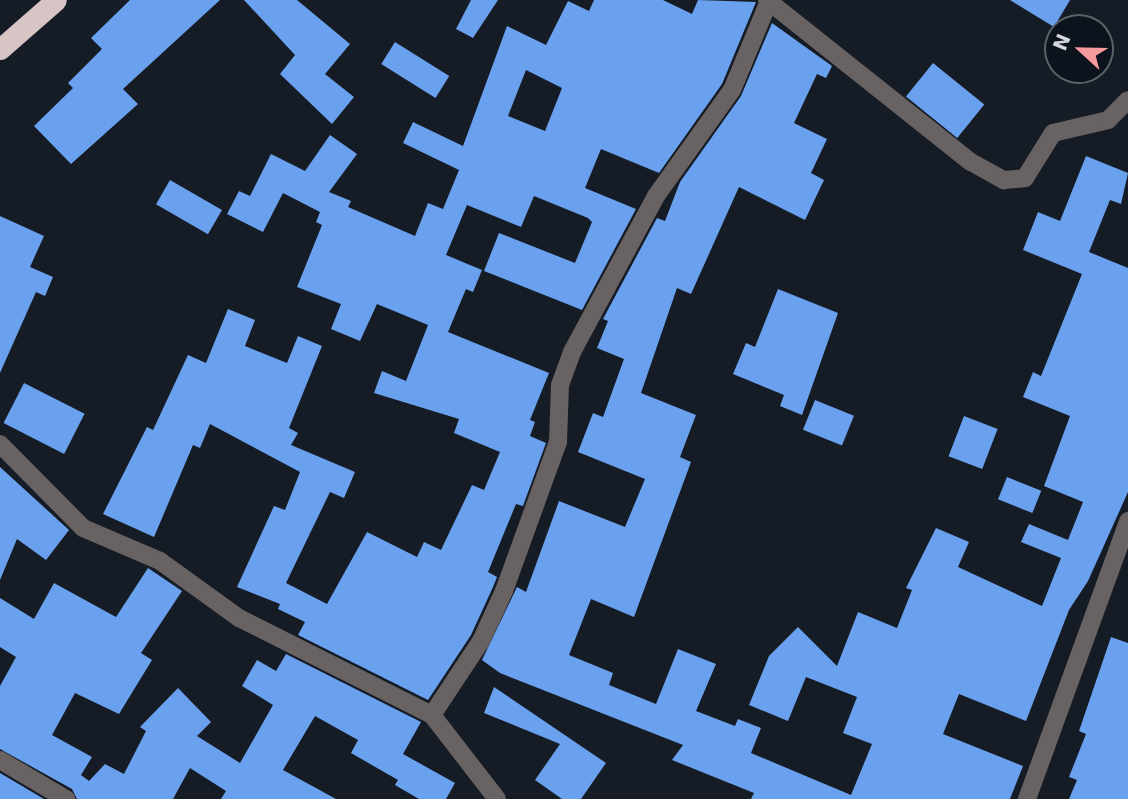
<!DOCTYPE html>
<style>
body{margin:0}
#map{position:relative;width:1128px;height:799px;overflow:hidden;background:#161c25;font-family:"DejaVu Sans",sans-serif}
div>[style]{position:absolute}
.building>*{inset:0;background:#6aa1ef;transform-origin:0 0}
.minor>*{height:18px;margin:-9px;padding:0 9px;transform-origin:9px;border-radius:9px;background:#696262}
.highway>*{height:21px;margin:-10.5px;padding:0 10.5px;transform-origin:10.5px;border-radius:10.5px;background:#d7c5c5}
span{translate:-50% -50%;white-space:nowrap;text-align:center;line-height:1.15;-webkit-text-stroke:7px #0d131c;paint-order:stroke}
.north{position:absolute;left:1044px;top:14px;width:70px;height:70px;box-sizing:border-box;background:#0d131c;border:2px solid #5c626a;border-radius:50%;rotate:292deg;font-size:19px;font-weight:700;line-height:28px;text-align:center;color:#d3d8de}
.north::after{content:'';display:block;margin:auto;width:24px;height:32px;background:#f59b9d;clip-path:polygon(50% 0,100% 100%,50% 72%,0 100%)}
</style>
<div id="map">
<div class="building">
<div style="clip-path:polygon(130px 0,220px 0,123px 89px,138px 104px,71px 164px,34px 126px,73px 88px,68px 83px,102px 49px,91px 38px)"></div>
<div style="clip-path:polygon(244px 0,297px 0,350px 44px,325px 74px,354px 97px,332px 124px,280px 74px,295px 55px)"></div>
<div style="clip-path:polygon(471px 0,498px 0,473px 38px,456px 29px)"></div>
<div style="clip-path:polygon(evenodd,594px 0,663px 0,692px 14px,698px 0,756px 2px,722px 84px,659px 173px,601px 149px,585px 188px,636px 209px,582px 310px,484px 271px,499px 233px,575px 263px,592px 222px,588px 218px,534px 196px,521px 227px,467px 205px,446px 255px,482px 270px,473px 292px,466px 289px,448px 332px,549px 373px,530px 420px,535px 422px,530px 436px,546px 443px,523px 506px,516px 504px,488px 572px,497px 577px,493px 587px,471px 635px,428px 700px,298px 635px,305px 622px,278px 609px,280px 604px,237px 587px,274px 506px,285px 510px,300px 472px,210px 424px,200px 448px,193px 445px,154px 537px,103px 514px,147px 427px,153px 430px,188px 355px,206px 363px,228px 309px,255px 320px,245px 346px,287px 363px,298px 336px,322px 346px,289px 428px,298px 433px,291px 445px,355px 472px,344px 498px,330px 492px,286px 583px,327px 604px,367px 532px,417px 557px,424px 542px,441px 550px,472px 485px,484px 490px,500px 452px,454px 433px,459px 419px,374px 393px,382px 371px,406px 381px,428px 325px,377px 304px,360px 341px,331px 329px,341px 304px,297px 287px,322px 225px,316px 222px,320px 212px,283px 193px,263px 232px,227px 214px,239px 191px,250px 196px,271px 154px,305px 171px,330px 135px,357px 154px,329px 192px,351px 201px,348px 207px,415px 236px,428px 203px,443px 209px,459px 170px,403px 143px,413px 122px,463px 146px,507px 26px,546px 45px,568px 1px,589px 11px,594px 0,526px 70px,562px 88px,545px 131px,508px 116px,526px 70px)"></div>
<div style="clip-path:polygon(1010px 0,1070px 0,1054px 27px)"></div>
<div style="clip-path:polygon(772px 23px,832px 66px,826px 78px,817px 74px,794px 123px,827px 139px,811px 173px,824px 180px,805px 220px,739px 187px,691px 294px,677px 288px,641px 393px,696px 415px,680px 457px,691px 462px,634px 617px,591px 599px,569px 655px,613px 673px,609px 685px,656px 704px,678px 649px,716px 664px,696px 711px,735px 726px,738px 719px,761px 728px,751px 753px,851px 795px,872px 744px,843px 733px,857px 697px,806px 677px,788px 721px,749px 705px,769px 656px,798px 627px,837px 666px,858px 612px,897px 628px,912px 590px,906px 588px,936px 528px,969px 542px,958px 567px,1042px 606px,1061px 558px,1021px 542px,1029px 524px,1068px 540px,1083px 502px,1044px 486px,1070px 416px,1023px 397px,1033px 372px,1041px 376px,1082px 274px,1023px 250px,1038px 212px,1060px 221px,1086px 156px,1128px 173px,1121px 204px,1110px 200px,1089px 252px,1128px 268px,1128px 492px,1088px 581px,1069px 610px,1026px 721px,959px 694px,943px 734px,1023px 766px,1010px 799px,751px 799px,754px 793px,672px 760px,683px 745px,500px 673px,482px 660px,517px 587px,526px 592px,559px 501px,625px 527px,645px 479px,578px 452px,593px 413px,603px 417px,624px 359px,597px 348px,608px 321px,603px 319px,657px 218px,665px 221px,680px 182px,741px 96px)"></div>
<div style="left:395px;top:42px;width:64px;height:26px;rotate:32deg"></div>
<div style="left:933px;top:63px;width:66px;height:43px;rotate:39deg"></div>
<div style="left:170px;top:180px;width:60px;height:28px;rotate:30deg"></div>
<div style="clip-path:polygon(0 216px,44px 236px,30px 267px,53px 277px,45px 296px,36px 292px,0 373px)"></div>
<div style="clip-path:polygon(778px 289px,838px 313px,802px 415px,780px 406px,784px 395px,733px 374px,746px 343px,755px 347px)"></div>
<div style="left:24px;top:383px;width:68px;height:45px;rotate:27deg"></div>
<div style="left:815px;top:400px;width:42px;height:32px;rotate:22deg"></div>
<div style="left:964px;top:416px;width:36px;height:43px;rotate:21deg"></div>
<div style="clip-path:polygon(0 467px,69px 530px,46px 560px,17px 539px,0 580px)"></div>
<div style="left:1007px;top:477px;width:37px;height:24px;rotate:22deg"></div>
<div style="clip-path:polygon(148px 568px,182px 591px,141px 653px,152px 660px,119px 714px,75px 693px,52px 735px,92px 757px,81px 775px,89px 781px,105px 764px,124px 774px,146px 731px,140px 727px,178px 688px,211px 722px,197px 736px,240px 763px,273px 705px,242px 686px,257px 660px,276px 671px,286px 654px,421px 722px,403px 754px,455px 783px,446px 799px,419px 799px,395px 785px,398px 780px,351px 753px,358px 740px,315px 716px,283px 770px,336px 799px,221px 799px,226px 791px,190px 768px,173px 799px,77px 799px,72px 789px,0 749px,0 686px,16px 657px,0 647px,0 598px,34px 619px,54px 583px,116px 617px)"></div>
<div style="clip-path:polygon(1111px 637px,1128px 643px,1128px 799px,1069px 799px,1077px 780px,1069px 777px,1086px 734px,1079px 731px)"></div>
<div style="clip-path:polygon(494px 687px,606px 763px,581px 799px,562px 799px,535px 780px,560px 744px,484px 713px)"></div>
<div style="clip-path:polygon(0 773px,44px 799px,0 799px)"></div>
</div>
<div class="minor">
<div style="left:767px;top:0;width:260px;rotate:38.5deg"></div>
<div style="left:971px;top:162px;width:38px;rotate:29deg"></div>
<div style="left:1004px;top:180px;width:21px;rotate:-5deg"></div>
<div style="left:1025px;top:178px;width:53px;rotate:-58.1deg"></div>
<div style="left:1053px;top:133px;width:57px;rotate:-13.3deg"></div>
<div style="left:1108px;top:120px;width:28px;rotate:-45deg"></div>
<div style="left:0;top:444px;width:118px;rotate:45.3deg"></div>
<div style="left:83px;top:528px;width:84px;rotate:23.2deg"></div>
<div style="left:160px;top:561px;width:97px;rotate:35.8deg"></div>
<div style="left:239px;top:618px;width:216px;rotate:26.7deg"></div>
<div style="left:432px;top:715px;width:106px;rotate:52.3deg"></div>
<div style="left:432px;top:715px;width:89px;rotate:-56.5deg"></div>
<div style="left:481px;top:641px;width:55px;rotate:-65.3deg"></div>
<div style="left:504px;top:591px;width:158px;rotate:-70.1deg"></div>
<div style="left:558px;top:442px;width:57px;rotate:-88deg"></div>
<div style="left:560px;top:385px;width:35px;rotate:-70deg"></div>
<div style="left:572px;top:352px;width:177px;rotate:-61.7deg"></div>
<div style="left:656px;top:196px;width:130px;rotate:-54.4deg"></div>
<div style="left:732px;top:90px;width:96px;rotate:-67.4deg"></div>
<div style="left:0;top:760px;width:77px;rotate:30.6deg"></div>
<div style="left:1027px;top:799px;width:296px;rotate:-70deg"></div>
</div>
<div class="highway">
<div style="left:0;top:49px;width:74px;rotate:-41.2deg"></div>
</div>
<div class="north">N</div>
</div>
